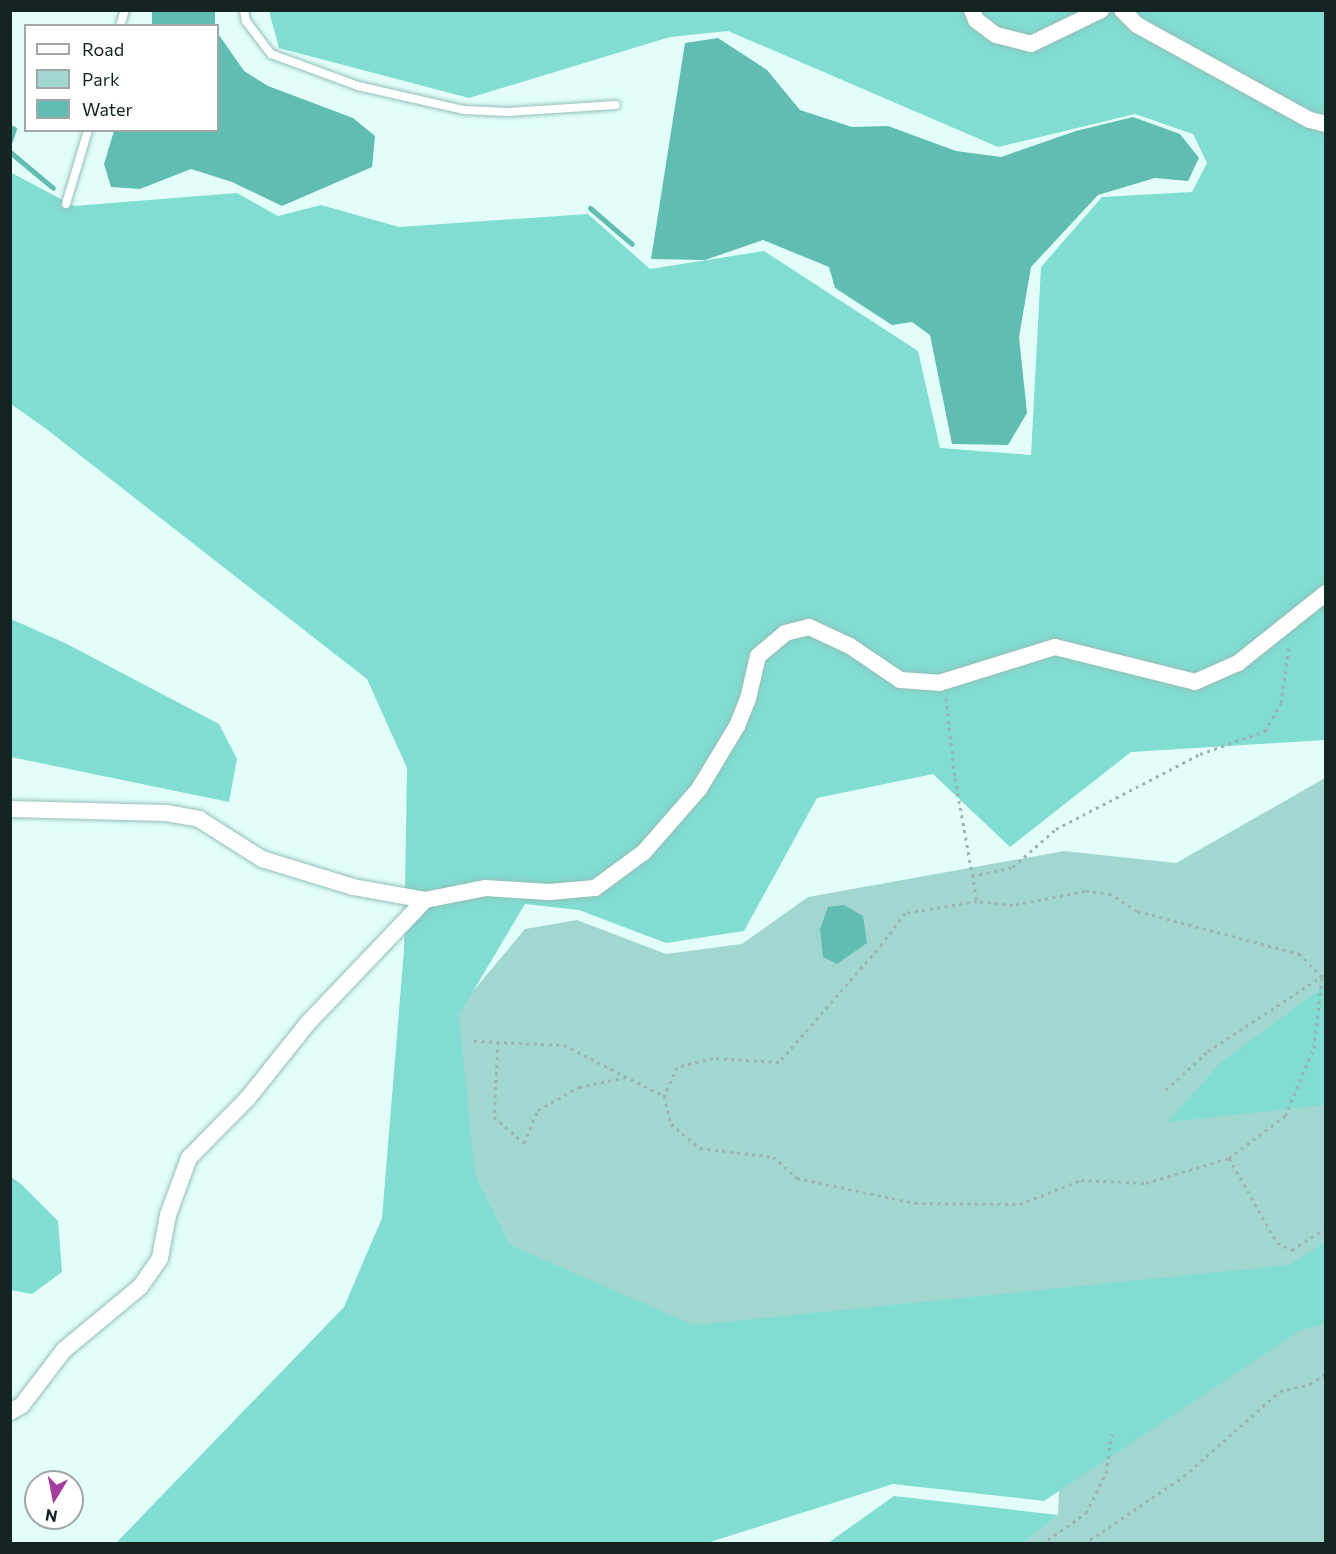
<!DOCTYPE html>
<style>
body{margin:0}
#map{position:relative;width:1336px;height:1554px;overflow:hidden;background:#e3fefa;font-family:Commissioner,sans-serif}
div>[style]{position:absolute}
.green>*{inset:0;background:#a1d7d0}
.forest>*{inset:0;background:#81dcd1}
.water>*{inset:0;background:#61bcb2;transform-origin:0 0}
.stream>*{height:5px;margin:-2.5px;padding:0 2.5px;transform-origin:2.5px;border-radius:2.5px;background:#61bcb2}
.path>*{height:3px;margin-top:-1.5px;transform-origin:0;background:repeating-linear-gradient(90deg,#9cb4b0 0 3px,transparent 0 7.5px)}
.roads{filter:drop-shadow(0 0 2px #93bfb9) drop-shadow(0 0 2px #93bfb9)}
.service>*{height:8px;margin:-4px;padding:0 4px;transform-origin:4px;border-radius:4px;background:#fff}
.minor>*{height:16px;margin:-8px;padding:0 8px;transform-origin:8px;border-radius:8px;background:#fff}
span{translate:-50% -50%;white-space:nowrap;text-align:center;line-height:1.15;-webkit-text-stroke:4.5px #fff;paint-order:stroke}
.frame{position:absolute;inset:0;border:12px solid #132422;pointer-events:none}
.legend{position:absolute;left:24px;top:24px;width:195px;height:108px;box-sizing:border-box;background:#fff;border:2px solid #a1a7a7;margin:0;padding:8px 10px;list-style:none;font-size:18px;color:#132422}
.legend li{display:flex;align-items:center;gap:12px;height:30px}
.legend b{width:30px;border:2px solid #a1a7a7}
.north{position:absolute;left:24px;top:1470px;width:60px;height:60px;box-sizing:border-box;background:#fff;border:2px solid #a1a7a7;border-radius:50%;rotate:190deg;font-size:16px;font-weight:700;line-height:24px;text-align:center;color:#132422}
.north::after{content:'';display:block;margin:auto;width:21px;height:27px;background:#a63c9e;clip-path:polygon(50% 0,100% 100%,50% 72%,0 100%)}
</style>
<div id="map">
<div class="green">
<div style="clip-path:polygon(1325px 778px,1325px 1543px,1023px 1543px,1058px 1515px,1061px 1436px,499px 1268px,458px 1177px,447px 1022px,525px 929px,577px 920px,666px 954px,742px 944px,808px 897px,1064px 851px,1176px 863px)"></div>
</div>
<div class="forest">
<div style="clip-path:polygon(269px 11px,1325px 11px,1325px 740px,1131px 752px,1010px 847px,933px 774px,817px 798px,744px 931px,666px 943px,579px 910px,525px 904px,459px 1015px,475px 1175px,510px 1245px,694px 1325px,1289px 1265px,1325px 1242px,1325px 1324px,1301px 1330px,1044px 1501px,893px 1484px,704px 1544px,116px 1543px,344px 1307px,382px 1218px,404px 950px,407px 768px,367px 679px,45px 428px,11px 404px,10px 172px,74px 206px,237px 193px,278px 216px,321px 205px,399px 227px,588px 214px,650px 269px,764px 251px,918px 351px,940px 448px,1031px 455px,1041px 267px,1102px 197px,1192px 192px,1207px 163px,1193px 134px,1135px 114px,998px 147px,728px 31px,670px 37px,469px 98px,279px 48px)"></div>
<div style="clip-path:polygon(11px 619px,67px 644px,219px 724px,237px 759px,229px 802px,11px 757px)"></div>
<div style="clip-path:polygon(1325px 986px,1325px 1105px,1168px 1122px,1220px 1063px)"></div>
<div style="clip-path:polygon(11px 1177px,21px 1184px,58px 1221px,62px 1272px,32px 1294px,11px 1290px)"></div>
<div style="clip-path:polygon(894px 1496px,1058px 1515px,1023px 1543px,828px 1543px)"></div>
</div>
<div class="water">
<div style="left:152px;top:11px;width:63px;height:15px"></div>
<div style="clip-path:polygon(218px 27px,219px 35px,244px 71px,268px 86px,353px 118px,375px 136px,372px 167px,282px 206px,232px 182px,191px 169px,140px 189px,111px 187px,104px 164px,114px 131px,218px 130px)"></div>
<div style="clip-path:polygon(718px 38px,767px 70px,800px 110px,852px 127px,888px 126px,956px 151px,1001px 157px,1076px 131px,1133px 117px,1180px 134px,1199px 158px,1188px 181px,1155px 178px,1098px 195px,1031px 267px,1019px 337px,1027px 413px,1008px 445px,952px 444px,930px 335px,912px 322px,892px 325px,835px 288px,829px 267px,763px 240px,705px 260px,651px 259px,685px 43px)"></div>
<div style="clip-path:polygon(844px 905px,863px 916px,867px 943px,837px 964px,823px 957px,820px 929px,828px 907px)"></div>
</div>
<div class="stream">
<div style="left:10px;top:127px;width:4px;rotate:27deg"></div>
<div style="left:14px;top:129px;width:12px;rotate:110deg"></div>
<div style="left:10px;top:152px;width:56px;rotate:39.9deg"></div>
<div style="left:590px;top:208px;width:55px;rotate:40.6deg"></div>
</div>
<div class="path">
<div style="left:946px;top:698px;width:81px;rotate:83.6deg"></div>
<div style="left:955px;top:778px;width:125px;rotate:79.9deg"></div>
<div style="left:972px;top:876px;width:42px;rotate:-12.4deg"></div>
<div style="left:1013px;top:867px;width:57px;rotate:-41.5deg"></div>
<div style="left:1056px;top:829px;width:162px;rotate:-27.5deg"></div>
<div style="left:1200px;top:754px;width:69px;rotate:-19.5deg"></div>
<div style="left:1265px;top:731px;width:32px;rotate:-60deg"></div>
<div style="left:1281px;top:703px;width:59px;rotate:-82.1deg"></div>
<div style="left:1322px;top:977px;width:32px;rotate:-134deg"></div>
<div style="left:1300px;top:954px;width:169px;rotate:-165.2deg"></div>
<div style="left:1137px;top:911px;width:31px;rotate:-147deg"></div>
<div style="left:1111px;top:894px;width:26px;rotate:-173deg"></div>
<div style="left:1085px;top:891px;width:73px;rotate:169deg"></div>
<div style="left:1013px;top:905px;width:36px;rotate:-174deg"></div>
<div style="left:977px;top:901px;width:73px;rotate:170.5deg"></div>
<div style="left:905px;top:913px;width:39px;rotate:127deg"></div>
<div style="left:882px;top:944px;width:157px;rotate:131.1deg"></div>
<div style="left:779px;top:1062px;width:66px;rotate:-176.5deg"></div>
<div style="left:713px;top:1058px;width:37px;rotate:166deg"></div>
<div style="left:677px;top:1067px;width:32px;rotate:114deg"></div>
<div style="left:664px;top:1096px;width:29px;rotate:76deg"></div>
<div style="left:671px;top:1124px;width:38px;rotate:40deg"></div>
<div style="left:700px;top:1148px;width:74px;rotate:7deg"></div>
<div style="left:773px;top:1157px;width:32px;rotate:41deg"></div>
<div style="left:797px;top:1178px;width:121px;rotate:12deg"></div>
<div style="left:915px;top:1203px;width:105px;rotate:0.5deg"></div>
<div style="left:1020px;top:1204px;width:66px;rotate:-21.5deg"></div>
<div style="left:1081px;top:1180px;width:65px;rotate:2.6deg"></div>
<div style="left:1146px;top:1183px;width:87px;rotate:-16.8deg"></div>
<div style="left:1229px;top:1158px;width:70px;rotate:-36.9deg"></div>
<div style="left:1285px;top:1116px;width:74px;rotate:-66.9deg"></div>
<div style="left:1314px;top:1048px;width:71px;rotate:-83.6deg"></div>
<div style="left:1322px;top:977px;width:5px;rotate:-37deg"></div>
<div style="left:474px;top:1041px;width:90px;rotate:2.5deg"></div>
<div style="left:564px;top:1045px;width:112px;rotate:27deg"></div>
<div style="left:498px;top:1042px;width:75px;rotate:93.1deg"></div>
<div style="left:494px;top:1117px;width:40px;rotate:41deg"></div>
<div style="left:524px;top:1143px;width:36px;rotate:-67deg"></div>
<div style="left:538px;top:1110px;width:47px;rotate:-29.3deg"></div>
<div style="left:579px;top:1087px;width:49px;rotate:-11.8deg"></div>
<div style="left:1166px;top:1090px;width:57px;rotate:-42.9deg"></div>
<div style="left:1208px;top:1051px;width:135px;rotate:-33.2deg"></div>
<div style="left:1229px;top:1158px;width:98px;rotate:60.5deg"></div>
<div style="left:1277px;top:1243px;width:17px;rotate:25deg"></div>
<div style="left:1292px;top:1250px;width:40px;rotate:-32.9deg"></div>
<div style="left:1042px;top:1544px;width:54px;rotate:-35.2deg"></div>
<div style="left:1086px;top:1513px;width:45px;rotate:-63.4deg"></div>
<div style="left:1106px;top:1473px;width:40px;rotate:-81.5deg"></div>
<div style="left:1084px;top:1544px;width:121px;rotate:-34.2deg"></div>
<div style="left:1184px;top:1476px;width:128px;rotate:-41.5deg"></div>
<div style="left:1280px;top:1391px;width:31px;rotate:-13deg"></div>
<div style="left:1310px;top:1384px;width:19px;rotate:-32deg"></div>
</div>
<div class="roads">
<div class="service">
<div style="left:244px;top:10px;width:11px;rotate:80deg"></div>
<div style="left:246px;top:21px;width:41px;rotate:52.9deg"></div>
<div style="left:271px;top:54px;width:93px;rotate:20.2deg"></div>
<div style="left:358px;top:86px;width:109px;rotate:12.8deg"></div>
<div style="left:464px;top:110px;width:44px;rotate:2.6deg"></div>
<div style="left:508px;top:112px;width:108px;rotate:-3.7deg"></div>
<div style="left:120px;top:26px;width:17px;rotate:-73deg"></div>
<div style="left:66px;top:204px;width:77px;rotate:-73.4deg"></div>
</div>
<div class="minor">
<div style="left:972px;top:10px;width:11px;rotate:68deg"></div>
<div style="left:976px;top:20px;width:25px;rotate:37deg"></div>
<div style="left:996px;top:35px;width:36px;rotate:14deg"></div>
<div style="left:1031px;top:44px;width:78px;rotate:-25.9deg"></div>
<div style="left:1122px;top:10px;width:21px;rotate:45deg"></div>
<div style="left:1137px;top:25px;width:197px;rotate:28.8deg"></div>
<div style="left:1310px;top:120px;width:16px;rotate:14deg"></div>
<div style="left:10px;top:809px;width:156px;rotate:1.5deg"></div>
<div style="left:166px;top:813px;width:34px;rotate:10deg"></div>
<div style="left:199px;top:819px;width:75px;rotate:32.4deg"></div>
<div style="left:262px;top:859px;width:95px;rotate:17.1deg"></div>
<div style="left:353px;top:887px;width:73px;rotate:10.2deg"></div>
<div style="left:425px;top:900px;width:61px;rotate:-11.3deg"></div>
<div style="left:485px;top:888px;width:64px;rotate:3.6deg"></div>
<div style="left:549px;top:892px;width:46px;rotate:-5deg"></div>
<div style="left:595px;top:888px;width:61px;rotate:-36.3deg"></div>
<div style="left:644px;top:852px;width:84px;rotate:-48.9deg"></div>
<div style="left:699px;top:789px;width:74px;rotate:-58.9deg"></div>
<div style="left:737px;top:726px;width:29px;rotate:-68deg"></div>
<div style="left:748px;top:699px;width:44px;rotate:-76.9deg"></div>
<div style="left:758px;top:656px;width:35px;rotate:-40deg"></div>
<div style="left:785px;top:633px;width:25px;rotate:-14deg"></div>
<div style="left:809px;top:627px;width:45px;rotate:24.9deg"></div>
<div style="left:850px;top:646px;width:60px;rotate:34.2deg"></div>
<div style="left:900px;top:680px;width:39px;rotate:4deg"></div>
<div style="left:939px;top:683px;width:121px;rotate:-17.2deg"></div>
<div style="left:1055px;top:647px;width:144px;rotate:14deg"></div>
<div style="left:1195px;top:682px;width:47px;rotate:-23.8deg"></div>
<div style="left:1238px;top:663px;width:112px;rotate:-38.5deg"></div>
<div style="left:10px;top:1412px;width:14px;rotate:-30deg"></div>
<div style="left:22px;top:1405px;width:69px;rotate:-52.6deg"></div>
<div style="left:64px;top:1350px;width:99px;rotate:-39.7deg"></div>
<div style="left:140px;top:1287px;width:35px;rotate:-55deg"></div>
<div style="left:160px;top:1258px;width:44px;rotate:-79.5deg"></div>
<div style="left:168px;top:1215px;width:61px;rotate:-69.8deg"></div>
<div style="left:189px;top:1158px;width:84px;rotate:-45.5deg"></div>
<div style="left:248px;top:1098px;width:95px;rotate:-51.4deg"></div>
<div style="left:307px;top:1024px;width:171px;rotate:-46.4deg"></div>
</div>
</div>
<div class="frame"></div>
<ul class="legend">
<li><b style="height:8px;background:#fff"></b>Road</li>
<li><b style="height:16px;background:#a1d7d0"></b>Park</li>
<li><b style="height:16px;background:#61bcb2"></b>Water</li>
</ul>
<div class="north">N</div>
</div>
